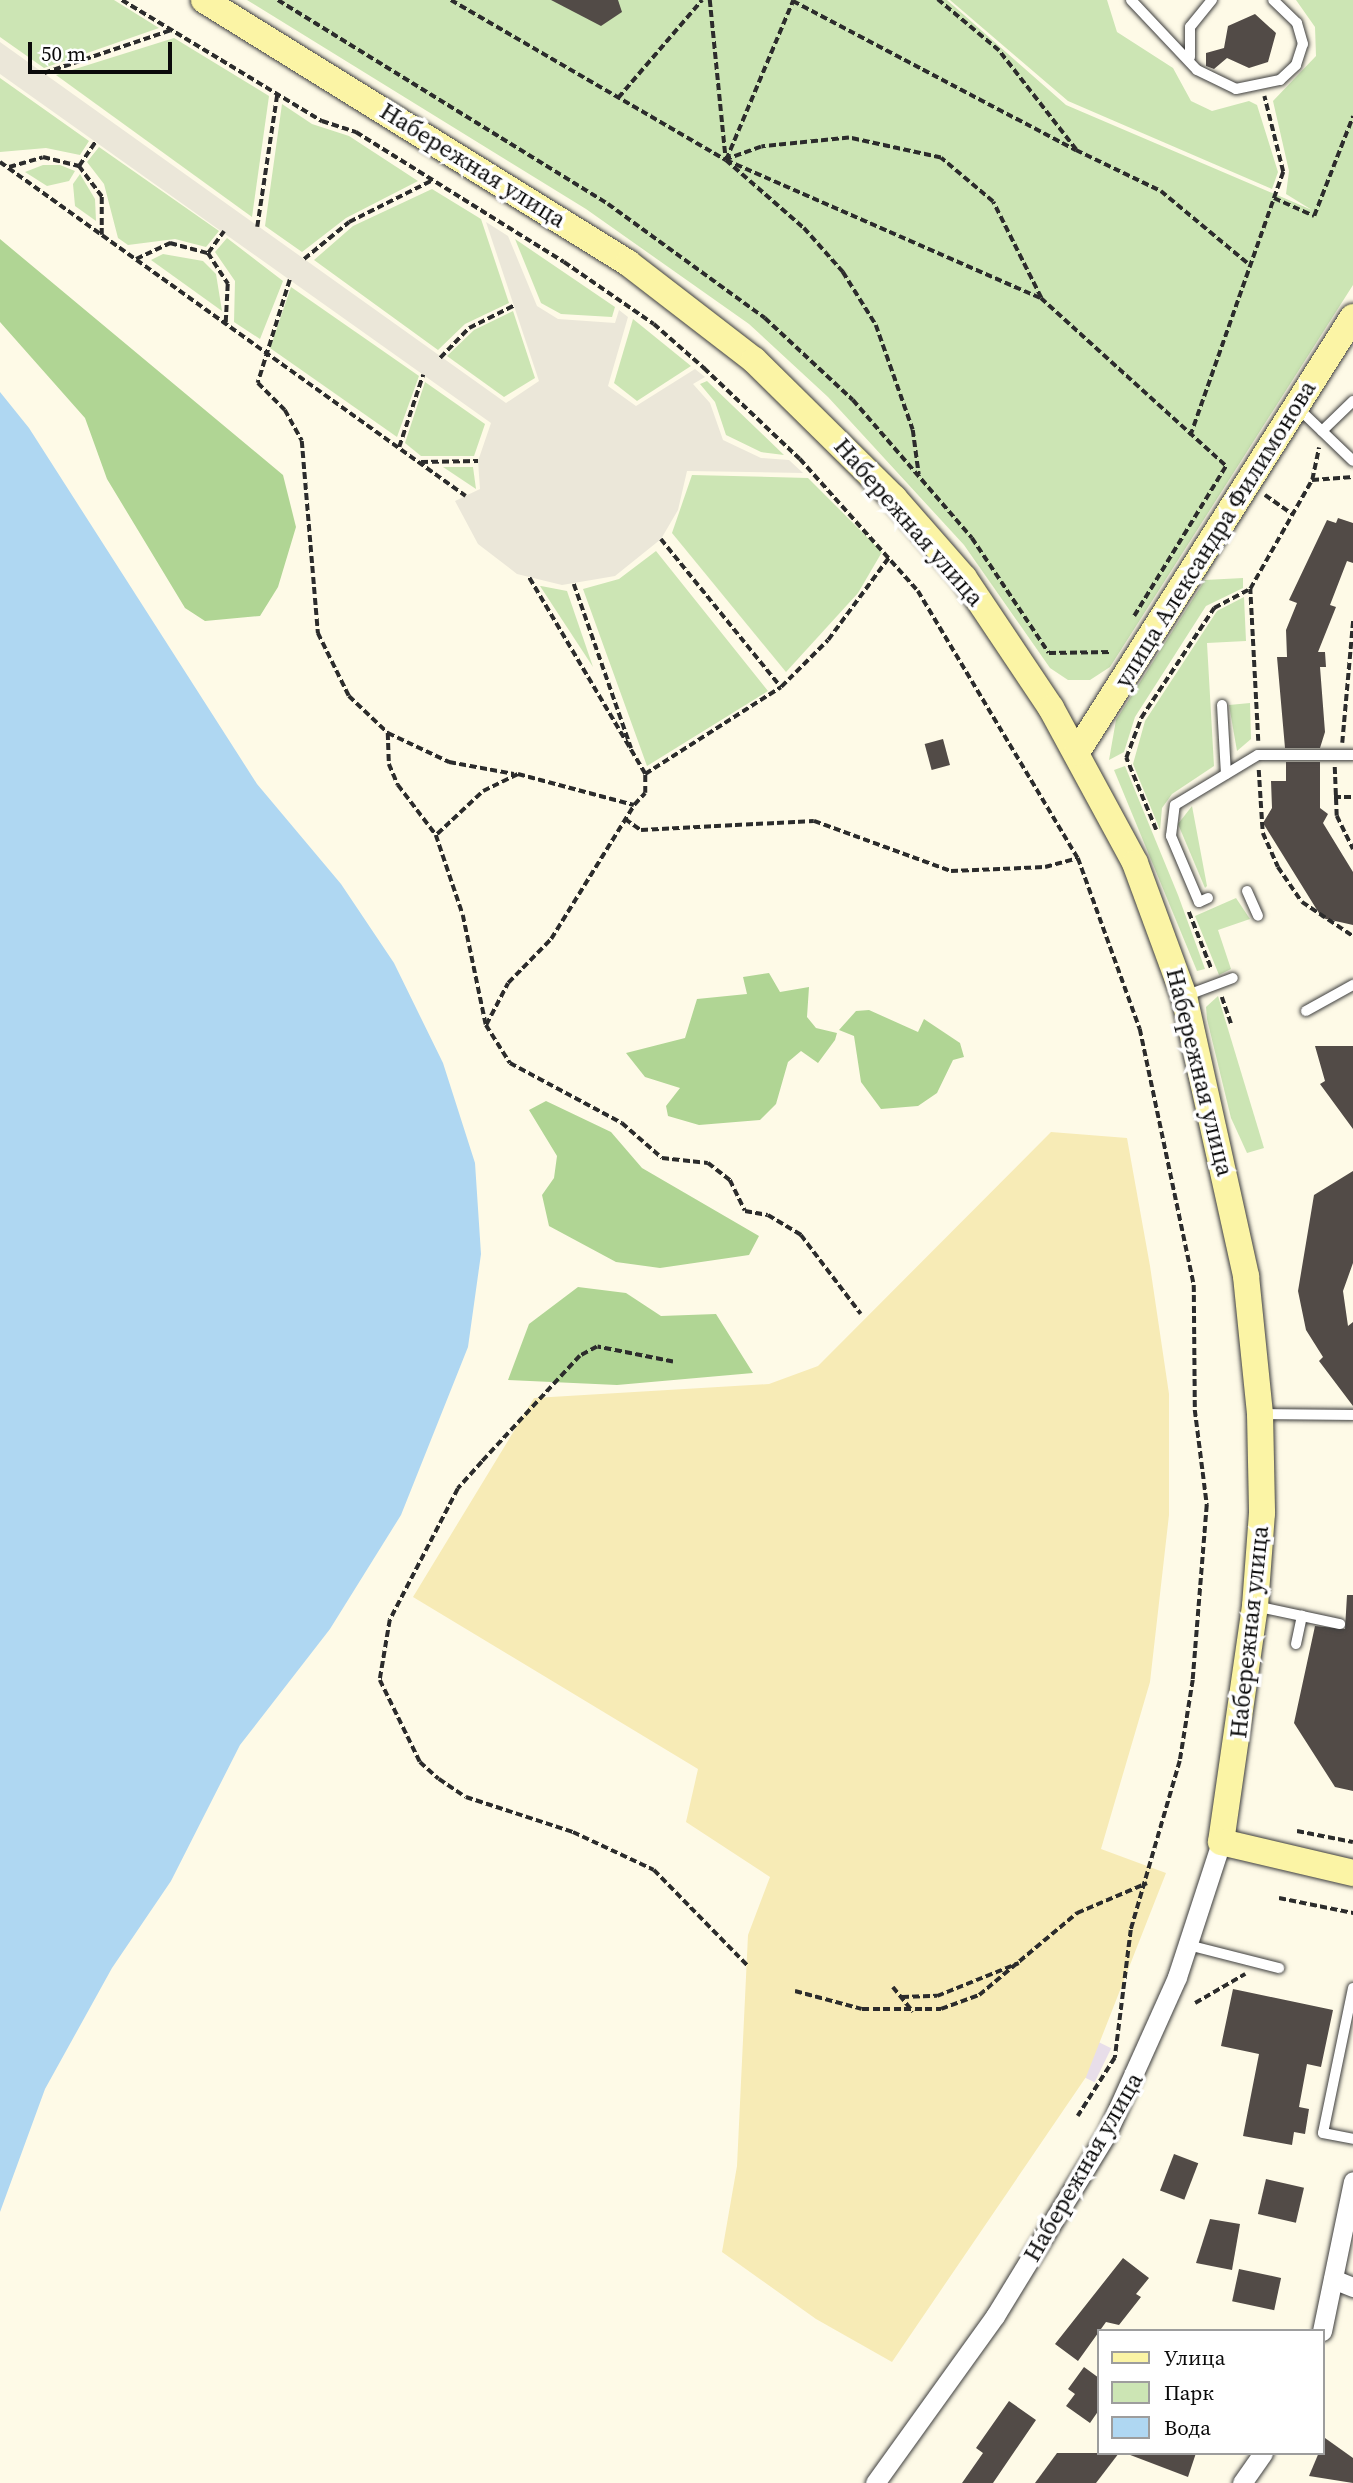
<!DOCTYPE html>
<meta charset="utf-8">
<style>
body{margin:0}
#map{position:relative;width:1353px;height:2483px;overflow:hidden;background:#fefae7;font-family:"Source Serif 4",serif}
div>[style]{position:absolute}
.industrial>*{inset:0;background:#e8dee9;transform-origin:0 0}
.green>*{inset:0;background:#cce5b4}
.forest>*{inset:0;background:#b0d594}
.sand>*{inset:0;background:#f7ebb6}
.plaza>*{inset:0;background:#ebe7d9}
.water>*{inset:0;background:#afd7f2}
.building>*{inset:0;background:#524b47;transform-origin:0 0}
.path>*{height:3.5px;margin-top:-1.75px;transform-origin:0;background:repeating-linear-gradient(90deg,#2c2c2c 0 7px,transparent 0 10.5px)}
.roads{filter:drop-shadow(0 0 2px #3d3d3d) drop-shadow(0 0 2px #3d3d3d)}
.lane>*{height:10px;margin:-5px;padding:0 5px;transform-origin:5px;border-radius:5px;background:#fff}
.street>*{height:19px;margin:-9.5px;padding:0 9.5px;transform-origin:9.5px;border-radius:9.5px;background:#fff}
.secondary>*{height:26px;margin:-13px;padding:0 13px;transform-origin:13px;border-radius:13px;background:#fbf4a5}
span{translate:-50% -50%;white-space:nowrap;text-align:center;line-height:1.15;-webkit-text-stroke:7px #fff;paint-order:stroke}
.street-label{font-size:24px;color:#0a0a0a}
.legend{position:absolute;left:1097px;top:2329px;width:228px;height:126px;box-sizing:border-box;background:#fff;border:2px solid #9d9d9d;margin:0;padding:9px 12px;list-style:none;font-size:21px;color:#0a0a0a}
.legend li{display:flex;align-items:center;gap:14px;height:35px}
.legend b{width:35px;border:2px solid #9d9d9d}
.scale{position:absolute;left:28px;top:42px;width:144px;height:32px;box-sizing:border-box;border:4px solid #0a0a0a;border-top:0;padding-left:9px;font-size:21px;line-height:24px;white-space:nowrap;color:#0a0a0a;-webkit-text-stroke:5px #fff;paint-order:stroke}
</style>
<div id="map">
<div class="industrial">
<div style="left:1078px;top:2032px;width:37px;height:38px;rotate:26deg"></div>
</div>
<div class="green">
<div style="clip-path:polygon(0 0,114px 0,159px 28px,44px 68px,0 37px)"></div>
<div style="clip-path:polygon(247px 0,947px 0,1066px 105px,1312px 210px,1286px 194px,1289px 171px,1273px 101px,1316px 56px,1315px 27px,1296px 0,1353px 0,1353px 285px,1110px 667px,1090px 680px,1068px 680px,1050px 668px,964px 545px,828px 397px,749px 324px,586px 209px)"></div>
<div style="clip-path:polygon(950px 0,1107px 0,1117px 32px,1173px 68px,1191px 101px,1212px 111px,1249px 101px,1257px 105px,1278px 172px,1272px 189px,1068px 101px)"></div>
<div style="clip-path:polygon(174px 38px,269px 96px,252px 217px,56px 75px)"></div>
<div style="clip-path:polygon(0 78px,89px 141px,80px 155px,46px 148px,0 152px)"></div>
<div style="clip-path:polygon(282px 104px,312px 124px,349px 136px,418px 181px,346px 218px,302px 252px,265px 226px)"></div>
<div style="clip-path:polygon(99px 147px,219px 231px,206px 247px,175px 239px,128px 245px,118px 238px,104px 184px,87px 162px)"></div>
<div style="clip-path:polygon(43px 165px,60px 165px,75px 171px,69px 181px,47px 186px,25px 172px)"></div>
<div style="clip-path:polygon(80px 174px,95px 199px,96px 221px,75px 206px,73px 184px)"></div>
<div style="clip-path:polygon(432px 189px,481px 219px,509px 303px,465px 324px,438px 350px,314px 260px,353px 226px)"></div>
<div style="clip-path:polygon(227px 238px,283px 281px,260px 339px,234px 322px,235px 281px,215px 252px)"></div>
<div style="clip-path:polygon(515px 239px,615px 307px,612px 317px,561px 314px,541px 303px)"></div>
<div style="clip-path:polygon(163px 254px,203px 261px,216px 274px,222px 311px,151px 260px)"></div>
<div style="clip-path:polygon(291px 287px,419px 376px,397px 437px,270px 348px)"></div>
<div style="clip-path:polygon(513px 311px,535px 378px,504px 397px,447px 356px,474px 330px)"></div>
<div style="clip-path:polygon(633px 319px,691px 366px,637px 401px,614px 383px)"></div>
<div style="clip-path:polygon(707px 381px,784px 455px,761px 452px,726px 435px,715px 402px,700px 384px)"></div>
<div style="clip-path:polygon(425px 382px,485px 424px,474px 456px,421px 456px,405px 443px)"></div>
<div style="clip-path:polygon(443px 467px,473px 467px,476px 489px)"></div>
<div style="clip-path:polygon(692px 475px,808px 478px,882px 552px,858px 593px,786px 672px,672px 533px)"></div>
<div style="clip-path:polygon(656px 551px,768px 691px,647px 766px,583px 589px,619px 579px)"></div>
<div style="clip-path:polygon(1243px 578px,1243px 588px,1206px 606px,1135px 717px,1124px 752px,1109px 760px,1116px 720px,1205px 580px)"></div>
<div style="clip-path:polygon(541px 586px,567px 591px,593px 667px,540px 586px)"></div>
<div style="clip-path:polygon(1244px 597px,1246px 641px,1207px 643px,1214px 766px,1172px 794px,1162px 808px,1160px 830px,1133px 764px,1145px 721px,1217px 611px)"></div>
<div style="clip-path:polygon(1250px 703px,1251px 739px,1237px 751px,1229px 705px)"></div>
<div style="clip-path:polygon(1125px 766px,1178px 895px,1205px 969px,1197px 971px,1114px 770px)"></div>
<div style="clip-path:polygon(1192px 806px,1207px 886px,1205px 888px,1178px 824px)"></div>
<div style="clip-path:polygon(1236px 898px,1250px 919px,1218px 930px,1231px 969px,1219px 975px,1195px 916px)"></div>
<div style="clip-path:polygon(1218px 996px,1264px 1148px,1247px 1153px,1231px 1118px,1207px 1019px,1206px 1007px)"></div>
</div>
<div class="forest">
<div style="clip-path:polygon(0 239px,283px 475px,296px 527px,278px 587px,260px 616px,205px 621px,185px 608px,107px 479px,85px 418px,0 322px)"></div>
<div style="clip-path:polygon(769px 973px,780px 992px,809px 987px,807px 1017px,816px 1028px,837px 1033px,835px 1040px,818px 1063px,801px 1051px,788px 1062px,776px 1104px,760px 1120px,699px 1125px,668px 1116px,666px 1106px,680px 1088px,645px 1077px,626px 1053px,685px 1038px,697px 999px,747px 994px,743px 977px)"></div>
<div style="clip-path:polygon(869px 1010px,918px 1032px,924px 1019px,960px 1043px,964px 1057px,953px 1060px,937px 1093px,918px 1106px,881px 1109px,861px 1082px,854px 1036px,839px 1030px,856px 1011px)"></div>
<div style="clip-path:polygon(546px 1101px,611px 1132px,642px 1168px,759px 1236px,749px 1255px,660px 1268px,616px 1262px,549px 1226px,542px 1195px,554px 1178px,557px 1156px,529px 1110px)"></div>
<div style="clip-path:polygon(578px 1287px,626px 1293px,661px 1316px,716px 1314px,753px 1373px,617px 1385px,508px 1380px,529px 1324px)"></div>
</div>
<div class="sand">
<div style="clip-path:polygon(1051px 1132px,1127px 1138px,1150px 1266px,1169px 1394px,1169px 1515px,1150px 1682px,1101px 1849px,1166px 1873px,1086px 2077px,892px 2362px,816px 2319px,722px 2252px,737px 2166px,748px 1935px,770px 1877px,686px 1822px,698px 1769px,413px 1597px,534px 1398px,769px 1384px,818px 1366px)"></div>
</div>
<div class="plaza">
<div style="clip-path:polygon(0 42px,506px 403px,539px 381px,486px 222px,508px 236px,537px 306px,558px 319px,615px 323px,619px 310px,628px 317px,608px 386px,636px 406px,695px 369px,705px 377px,693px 384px,710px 403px,723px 440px,761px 458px,789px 460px,803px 473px,687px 471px,678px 510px,661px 539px,615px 576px,562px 585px,517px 574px,478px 544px,455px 501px,480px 489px,478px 461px,491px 423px,0 74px)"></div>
</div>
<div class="water">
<div style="clip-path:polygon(0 392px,29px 428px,257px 784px,341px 884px,394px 963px,443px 1063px,475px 1163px,481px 1254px,468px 1347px,401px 1515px,330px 1629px,240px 1745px,171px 1881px,112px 1968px,45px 2089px,0 2212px)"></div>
</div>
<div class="building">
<div style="clip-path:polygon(551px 0,618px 0,622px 12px,601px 26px)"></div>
<div style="clip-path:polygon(1255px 14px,1276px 33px,1268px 62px,1249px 68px,1227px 58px,1214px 69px,1206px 66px,1206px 53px,1224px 48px,1228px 26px)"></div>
<div style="clip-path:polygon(1338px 518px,1353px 523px,1353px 563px,1347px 561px,1330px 605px,1336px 607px,1318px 652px,1325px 652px,1326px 667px,1320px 667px,1325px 732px,1320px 748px,1285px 748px,1277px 657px,1287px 657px,1286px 630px,1297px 603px,1289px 600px,1327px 520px,1336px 523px)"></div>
<div style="left:943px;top:739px;width:27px;height:19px;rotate:75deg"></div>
<div style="clip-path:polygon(1286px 762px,1320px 762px,1320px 808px,1328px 814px,1323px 823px,1353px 872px,1353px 925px,1322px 918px,1263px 823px,1272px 808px,1271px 781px,1286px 781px)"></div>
<div style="clip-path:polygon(1315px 1046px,1353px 1046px,1353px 1129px,1320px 1084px,1325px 1081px)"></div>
<div style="clip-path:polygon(1353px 1171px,1353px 1263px,1343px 1291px,1348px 1326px,1353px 1322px,1353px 1406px,1319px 1361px,1323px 1357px,1306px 1330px,1298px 1291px,1314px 1195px)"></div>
<div style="clip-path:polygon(1347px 1595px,1353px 1595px,1353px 1791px,1335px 1787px,1294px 1723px,1315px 1626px,1345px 1629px)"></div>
<div style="clip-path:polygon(1233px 1989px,1333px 2010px,1321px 2067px,1307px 2064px,1299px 2107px,1309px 2109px,1305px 2134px,1294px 2132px,1292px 2145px,1243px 2136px,1259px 2054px,1221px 2046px)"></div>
<div style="left:1174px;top:2154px;width:26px;height:39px;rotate:21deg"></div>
<div style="left:1266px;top:2179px;width:39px;height:36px;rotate:13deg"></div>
<div style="clip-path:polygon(1210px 2219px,1240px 2224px,1232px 2270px,1196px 2263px)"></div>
<div style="clip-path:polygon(1123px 2258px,1149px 2278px,1136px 2294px,1141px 2297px,1119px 2325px,1106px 2322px,1078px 2361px,1055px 2344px)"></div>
<div style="left:1239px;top:2269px;width:43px;height:33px;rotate:12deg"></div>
<div style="clip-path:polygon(1084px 2367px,1099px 2378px,1099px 2410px,1090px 2423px,1066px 2406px,1075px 2394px,1068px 2389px)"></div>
<div style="clip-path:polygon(1009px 2401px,1036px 2420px,993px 2483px,962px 2483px,983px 2453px,976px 2448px)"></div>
<div style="clip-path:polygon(1325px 2438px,1353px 2458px,1353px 2483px,1309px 2476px)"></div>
<div style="clip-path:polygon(1057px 2453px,1119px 2453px,1096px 2483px,1035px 2483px)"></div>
<div style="clip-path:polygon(1125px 2453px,1196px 2453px,1188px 2477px)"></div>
</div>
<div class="path">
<div style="left:122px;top:0;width:234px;rotate:31.2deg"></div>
<div style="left:322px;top:121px;width:36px;rotate:18deg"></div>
<div style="left:356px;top:132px;width:245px;rotate:32deg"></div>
<div style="left:564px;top:262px;width:109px;rotate:34.6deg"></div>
<div style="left:654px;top:324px;width:67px;rotate:41.3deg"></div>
<div style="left:704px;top:368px;width:132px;rotate:43.5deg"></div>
<div style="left:800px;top:459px;width:177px;rotate:48.2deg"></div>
<div style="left:918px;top:591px;width:311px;rotate:59.1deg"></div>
<div style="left:1078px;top:858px;width:182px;rotate:70.1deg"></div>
<div style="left:1140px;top:1029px;width:262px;rotate:78.1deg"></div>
<div style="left:1194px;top:1285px;width:125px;rotate:89.5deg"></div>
<div style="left:1195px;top:1410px;width:96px;rotate:82.8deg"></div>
<div style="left:1207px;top:1505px;width:176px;rotate:94.6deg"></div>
<div style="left:1193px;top:1680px;width:82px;rotate:99.1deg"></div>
<div style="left:1180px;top:1761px;width:176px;rotate:106.2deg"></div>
<div style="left:1131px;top:1930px;width:129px;rotate:97.1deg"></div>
<div style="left:1115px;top:2058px;width:69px;rotate:122.5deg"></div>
<div style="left:278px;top:0;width:388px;rotate:31.7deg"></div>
<div style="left:608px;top:204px;width:194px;rotate:36deg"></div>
<div style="left:765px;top:318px;width:120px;rotate:43deg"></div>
<div style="left:853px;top:400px;width:182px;rotate:49.2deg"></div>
<div style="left:972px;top:538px;width:138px;rotate:56.2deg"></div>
<div style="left:1049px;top:653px;width:63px;rotate:-0.9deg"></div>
<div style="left:451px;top:0;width:318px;rotate:30.2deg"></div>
<div style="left:726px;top:160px;width:344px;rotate:23.7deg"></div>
<div style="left:1041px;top:298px;width:107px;rotate:-116.6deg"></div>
<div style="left:993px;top:202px;width:68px;rotate:-139.8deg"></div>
<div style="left:941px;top:158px;width:94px;rotate:-167.7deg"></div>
<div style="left:849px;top:138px;width:88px;rotate:174.2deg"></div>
<div style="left:761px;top:147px;width:37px;rotate:160deg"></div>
<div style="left:710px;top:0;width:161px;rotate:84.3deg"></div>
<div style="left:726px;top:160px;width:103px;rotate:41.1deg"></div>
<div style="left:804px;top:228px;width:59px;rotate:48.4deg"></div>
<div style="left:843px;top:272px;width:62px;rotate:58.1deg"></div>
<div style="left:876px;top:325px;width:111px;rotate:70.6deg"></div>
<div style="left:913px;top:430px;width:45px;rotate:82.4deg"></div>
<div style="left:44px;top:73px;width:134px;rotate:-18.7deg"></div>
<div style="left:618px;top:98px;width:129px;rotate:-49.4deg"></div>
<div style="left:1076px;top:150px;width:94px;rotate:25.8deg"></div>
<div style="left:1161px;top:191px;width:117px;rotate:39.8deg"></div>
<div style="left:726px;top:160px;width:173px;rotate:-67.2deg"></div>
<div style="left:793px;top:1px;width:320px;rotate:27.8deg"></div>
<div style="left:1076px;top:150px;width:125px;rotate:-127.9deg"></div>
<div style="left:999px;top:51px;width:80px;rotate:-140.1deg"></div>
<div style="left:0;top:162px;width:573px;rotate:35.63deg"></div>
<div style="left:79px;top:166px;width:30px;rotate:-56deg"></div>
<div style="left:9px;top:167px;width:35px;rotate:-16deg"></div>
<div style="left:43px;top:157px;width:37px;rotate:14deg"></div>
<div style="left:79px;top:166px;width:39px;rotate:53deg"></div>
<div style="left:102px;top:197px;width:38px;rotate:90deg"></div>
<div style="left:1274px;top:198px;width:44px;rotate:24.2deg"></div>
<div style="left:1314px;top:216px;width:107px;rotate:-68.7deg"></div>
<div style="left:257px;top:227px;width:134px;rotate:-81.4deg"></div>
<div style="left:208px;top:253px;width:27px;rotate:-54deg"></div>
<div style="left:136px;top:259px;width:38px;rotate:-25deg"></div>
<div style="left:170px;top:243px;width:39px;rotate:15deg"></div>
<div style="left:208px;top:253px;width:37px;rotate:57deg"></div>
<div style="left:228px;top:284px;width:39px;rotate:93deg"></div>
<div style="left:304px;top:259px;width:58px;rotate:-39.4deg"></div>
<div style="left:349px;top:222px;width:92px;rotate:-26.6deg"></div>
<div style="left:290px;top:280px;width:108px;rotate:107.3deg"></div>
<div style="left:258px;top:383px;width:38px;rotate:45deg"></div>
<div style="left:285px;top:410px;width:35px;rotate:61deg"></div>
<div style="left:302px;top:441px;width:193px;rotate:85.2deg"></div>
<div style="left:318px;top:633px;width:70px;rotate:63.8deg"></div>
<div style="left:349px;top:696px;width:54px;rotate:43.5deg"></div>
<div style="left:388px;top:733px;width:31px;rotate:88deg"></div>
<div style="left:389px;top:764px;width:23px;rotate:67deg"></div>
<div style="left:398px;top:785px;width:63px;rotate:52.8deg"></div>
<div style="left:436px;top:835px;width:84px;rotate:71.4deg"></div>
<div style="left:463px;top:915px;width:112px;rotate:78.2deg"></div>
<div style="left:486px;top:1025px;width:45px;rotate:57.7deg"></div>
<div style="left:510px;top:1063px;width:127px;rotate:28.2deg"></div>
<div style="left:622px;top:1123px;width:53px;rotate:41.2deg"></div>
<div style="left:662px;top:1158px;width:46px;rotate:6.2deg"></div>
<div style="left:708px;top:1163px;width:28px;rotate:38deg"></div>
<div style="left:730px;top:1180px;width:34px;rotate:64deg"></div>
<div style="left:745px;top:1211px;width:23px;rotate:10deg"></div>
<div style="left:768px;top:1215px;width:39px;rotate:31deg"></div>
<div style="left:801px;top:1235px;width:99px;rotate:52.8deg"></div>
<div style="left:1041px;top:298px;width:250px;rotate:42.2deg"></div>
<div style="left:440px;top:358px;width:42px;rotate:-46deg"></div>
<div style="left:469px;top:328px;width:51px;rotate:-26.6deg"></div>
<div style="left:1190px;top:436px;width:280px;rotate:-70.6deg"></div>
<div style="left:1283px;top:172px;width:78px;rotate:-104deg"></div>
<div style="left:399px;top:447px;width:76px;rotate:-71.6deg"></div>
<div style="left:421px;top:462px;width:57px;rotate:-1deg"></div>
<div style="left:1312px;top:480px;width:41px;rotate:-4.2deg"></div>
<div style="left:1265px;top:495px;width:33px;rotate:35deg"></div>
<div style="left:661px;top:539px;width:191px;rotate:51deg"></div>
<div style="left:574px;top:584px;width:174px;rotate:70.8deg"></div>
<div style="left:1134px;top:616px;width:176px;rotate:-58.5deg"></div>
<div style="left:388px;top:733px;width:68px;rotate:25.4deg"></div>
<div style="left:449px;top:762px;width:66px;rotate:10.5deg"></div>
<div style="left:1258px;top:741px;width:152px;rotate:-93deg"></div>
<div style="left:1250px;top:589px;width:125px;rotate:-60.4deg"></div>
<div style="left:1312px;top:480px;width:33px;rotate:-78deg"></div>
<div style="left:1342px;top:743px;width:123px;rotate:-84.9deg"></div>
<div style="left:1335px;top:767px;width:49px;rotate:87.7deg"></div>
<div style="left:1337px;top:816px;width:37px;rotate:64deg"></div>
<div style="left:1259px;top:770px;width:63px;rotate:86.4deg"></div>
<div style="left:1263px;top:833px;width:37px;rotate:66deg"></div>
<div style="left:1278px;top:867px;width:42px;rotate:55.6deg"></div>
<div style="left:1302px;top:902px;width:61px;rotate:33.7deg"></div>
<div style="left:645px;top:774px;width:161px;rotate:-32.6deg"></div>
<div style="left:781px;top:687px;width:66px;rotate:-45deg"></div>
<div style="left:828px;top:640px;width:104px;rotate:-53.6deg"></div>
<div style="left:1334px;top:797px;width:19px"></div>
<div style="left:625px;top:819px;width:19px;rotate:35deg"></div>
<div style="left:641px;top:830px;width:173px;rotate:-3deg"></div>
<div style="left:814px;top:821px;width:146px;rotate:20.1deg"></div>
<div style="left:951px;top:871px;width:94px;rotate:-2.4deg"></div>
<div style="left:1045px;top:867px;width:34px;rotate:-15deg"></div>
<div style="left:1156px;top:830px;width:78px;rotate:-112.6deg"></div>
<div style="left:1126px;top:758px;width:43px;rotate:-69.4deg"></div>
<div style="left:1141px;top:718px;width:132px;rotate:-56.4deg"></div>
<div style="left:1214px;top:608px;width:41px;rotate:-27.8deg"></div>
<div style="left:437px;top:834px;width:63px;rotate:-43.1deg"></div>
<div style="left:483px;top:791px;width:39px;rotate:-26deg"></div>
<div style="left:518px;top:774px;width:120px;rotate:15deg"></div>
<div style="left:634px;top:805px;width:16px;rotate:-47deg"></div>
<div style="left:645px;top:793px;width:19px;rotate:-90deg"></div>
<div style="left:645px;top:774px;width:228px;rotate:-120.6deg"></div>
<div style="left:1189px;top:912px;width:62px;rotate:68.4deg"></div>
<div style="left:1222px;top:997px;width:28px;rotate:71deg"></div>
<div style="left:486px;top:1025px;width:47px;rotate:-62.4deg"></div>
<div style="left:508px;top:983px;width:62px;rotate:-45.7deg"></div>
<div style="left:551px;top:939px;width:158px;rotate:-58.2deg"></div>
<div style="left:673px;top:1362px;width:77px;rotate:-168.8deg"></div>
<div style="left:597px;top:1347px;width:19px;rotate:152deg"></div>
<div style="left:580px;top:1356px;width:144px;rotate:132.8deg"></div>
<div style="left:482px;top:1462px;width:36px;rotate:132deg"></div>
<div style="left:458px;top:1489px;width:148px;rotate:117.4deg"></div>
<div style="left:390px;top:1620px;width:61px;rotate:99.5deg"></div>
<div style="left:380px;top:1680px;width:91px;rotate:64deg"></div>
<div style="left:420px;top:1762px;width:25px;rotate:42deg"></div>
<div style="left:439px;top:1779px;width:32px;rotate:34deg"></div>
<div style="left:466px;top:1797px;width:113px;rotate:18.1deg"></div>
<div style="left:573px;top:1832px;width:89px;rotate:25.1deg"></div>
<div style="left:654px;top:1870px;width:134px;rotate:45.6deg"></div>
<div style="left:1297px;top:1831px;width:57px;rotate:11.1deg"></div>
<div style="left:1279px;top:1898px;width:76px;rotate:11.5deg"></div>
<div style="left:893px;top:1987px;width:32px;rotate:51deg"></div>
<div style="left:795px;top:1991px;width:69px;rotate:15deg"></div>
<div style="left:862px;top:2009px;width:79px"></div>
<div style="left:941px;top:2009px;width:40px;rotate:-20.2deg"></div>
<div style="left:979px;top:1995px;width:128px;rotate:-39.9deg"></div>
<div style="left:1077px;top:1913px;width:76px;rotate:-23.2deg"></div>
<div style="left:902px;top:1997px;width:35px;rotate:-2deg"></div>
<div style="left:937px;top:1996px;width:88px;rotate:-21.9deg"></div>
<div style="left:1195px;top:2003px;width:58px;rotate:-30.1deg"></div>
</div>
<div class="roads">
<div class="lane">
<div style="left:1131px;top:0;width:96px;rotate:46.7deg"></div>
<div style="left:1197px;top:70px;width:43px;rotate:26deg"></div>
<div style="left:1236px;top:89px;width:45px;rotate:-11.6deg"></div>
<div style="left:1280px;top:80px;width:22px;rotate:-43deg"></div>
<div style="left:1296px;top:65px;width:22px;rotate:-72deg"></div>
<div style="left:1303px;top:44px;width:22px;rotate:-106deg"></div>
<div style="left:1297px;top:23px;width:33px;rotate:-136deg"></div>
<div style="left:1190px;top:57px;width:30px;rotate:-90deg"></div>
<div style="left:1190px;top:27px;width:35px;rotate:-51deg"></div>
<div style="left:1298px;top:408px;width:76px;rotate:43.9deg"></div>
<div style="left:1322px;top:431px;width:43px;rotate:-44.1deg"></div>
<div style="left:1222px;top:705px;width:69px;rotate:86.7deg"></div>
<div style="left:1247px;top:891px;width:27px;rotate:66deg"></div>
<div style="left:1208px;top:898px;width:10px;rotate:156deg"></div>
<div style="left:1199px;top:902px;width:72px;rotate:-113deg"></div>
<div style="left:1171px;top:836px;width:31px;rotate:-83deg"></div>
<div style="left:1175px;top:805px;width:97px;rotate:-31.1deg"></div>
<div style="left:1258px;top:755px;width:95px"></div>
<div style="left:1185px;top:996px;width:51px;rotate:-20.6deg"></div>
<div style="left:1306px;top:1011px;width:54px;rotate:-29deg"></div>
<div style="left:1261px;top:1414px;width:92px;rotate:0.6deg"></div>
<div style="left:1255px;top:1606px;width:87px;rotate:12deg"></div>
<div style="left:1296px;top:1644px;width:29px;rotate:-78deg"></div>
<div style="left:1188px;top:1945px;width:94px;rotate:14.2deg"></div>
<div style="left:1353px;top:1988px;width:148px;rotate:101.7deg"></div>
<div style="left:1323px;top:2133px;width:31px;rotate:11deg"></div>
</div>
<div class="street">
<div style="left:1333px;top:2279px;width:22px;rotate:22deg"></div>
<div style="left:1322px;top:2331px;width:153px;rotate:-78.3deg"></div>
<div style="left:875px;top:2483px;width:206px;rotate:-54.3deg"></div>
<div style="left:995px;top:2316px;width:215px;rotate:-58.5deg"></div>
<div style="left:1107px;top:2133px;width:171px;rotate:-65.8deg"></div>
<div style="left:1177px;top:1977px;width:142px;rotate:-71.9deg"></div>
<div style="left:1242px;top:2483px;width:37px;rotate:-55deg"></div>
</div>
<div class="secondary">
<div style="left:204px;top:0;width:499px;rotate:31.8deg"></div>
<div style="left:628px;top:263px;width:159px;rotate:37.6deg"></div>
<div style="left:754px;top:360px;width:197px;rotate:44.6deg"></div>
<div style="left:894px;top:498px;width:106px;rotate:48.8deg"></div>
<div style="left:964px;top:578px;width:156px;rotate:56.2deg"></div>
<div style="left:1051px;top:708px;width:176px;rotate:61.5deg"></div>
<div style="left:1135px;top:863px;width:142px;rotate:69.8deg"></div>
<div style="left:1184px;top:996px;width:287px;rotate:77.5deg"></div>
<div style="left:1246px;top:1276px;width:139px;rotate:84.2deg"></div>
<div style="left:1260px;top:1414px;width:99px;rotate:88.8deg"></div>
<div style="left:1262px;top:1513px;width:93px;rotate:94.3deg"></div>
<div style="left:1255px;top:1606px;width:238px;rotate:98.2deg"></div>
<div style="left:1221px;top:1842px;width:136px;rotate:13.2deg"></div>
<div style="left:1077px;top:752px;width:515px;rotate:-57.61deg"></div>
</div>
</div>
<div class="street-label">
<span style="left:473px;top:165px;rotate:32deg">Набережная улица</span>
<span style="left:909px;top:522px;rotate:49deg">Набережная улица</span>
<span style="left:1215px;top:534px;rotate:-58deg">улица Александра Филимонова</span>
<span style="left:1200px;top:1072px;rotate:76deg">Набережная улица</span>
<span style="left:1249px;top:1632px;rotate:-84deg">Набережная улица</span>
<span style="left:1083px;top:2167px;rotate:-60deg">Набережная улица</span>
</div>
<ul class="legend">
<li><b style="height:9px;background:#fbf4a5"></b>Улица</li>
<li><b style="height:19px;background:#cce5b4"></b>Парк</li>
<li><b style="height:19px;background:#afd7f2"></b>Вода</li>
</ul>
<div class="scale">50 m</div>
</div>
